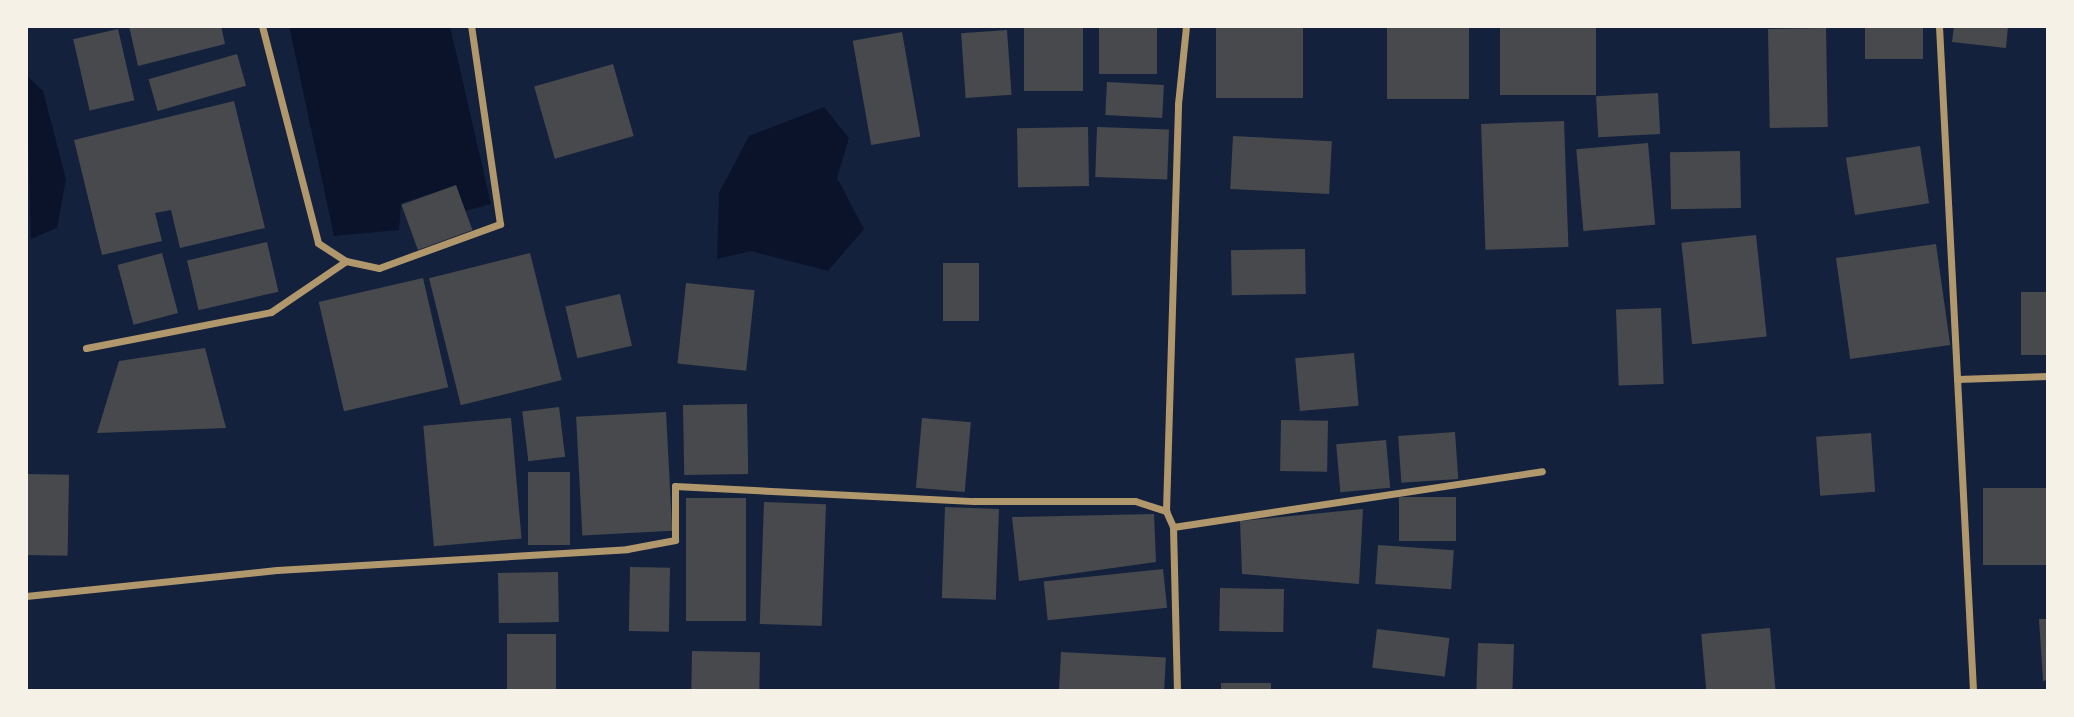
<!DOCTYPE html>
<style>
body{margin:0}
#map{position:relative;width:2074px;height:717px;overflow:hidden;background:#14213d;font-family:"IBM Plex Serif",serif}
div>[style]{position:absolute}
.water>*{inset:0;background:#0b132b}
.building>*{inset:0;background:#48494c;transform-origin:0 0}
.minor>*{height:7px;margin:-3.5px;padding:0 3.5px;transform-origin:3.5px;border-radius:3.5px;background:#b1986c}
span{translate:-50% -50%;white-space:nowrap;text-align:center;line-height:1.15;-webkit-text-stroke:5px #f6f1e7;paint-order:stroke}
.frame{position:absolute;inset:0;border:28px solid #f6f1e7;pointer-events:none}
</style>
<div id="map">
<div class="water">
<div style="clip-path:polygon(289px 26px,450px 26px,491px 204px,465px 211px,456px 186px,401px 203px,399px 230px,334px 236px)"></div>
<div style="clip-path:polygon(26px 75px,43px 91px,66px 179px,57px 228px,31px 239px)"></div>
<div style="clip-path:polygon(824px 107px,849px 138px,837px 178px,864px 229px,828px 271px,751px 251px,717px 259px,719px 193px,749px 136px)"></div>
</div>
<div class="building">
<div style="clip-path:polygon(129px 26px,221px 26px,225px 44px,138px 66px)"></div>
<div style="left:1024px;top:26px;width:59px;height:65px"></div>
<div style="left:1099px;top:26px;width:58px;height:48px"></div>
<div style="left:1216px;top:26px;width:87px;height:72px"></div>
<div style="left:1387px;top:26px;width:82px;height:73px"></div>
<div style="left:1500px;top:26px;width:96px;height:69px"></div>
<div style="left:1865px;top:26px;width:58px;height:33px"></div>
<div style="clip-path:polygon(1954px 26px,2008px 26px,2006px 48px,1952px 42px)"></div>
<div style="left:1826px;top:28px;width:99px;height:58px;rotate:89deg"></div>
<div style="left:118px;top:29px;width:73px;height:46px;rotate:77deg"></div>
<div style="left:1007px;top:30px;width:65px;height:46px;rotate:86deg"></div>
<div style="left:902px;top:32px;width:106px;height:50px;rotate:80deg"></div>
<div style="left:237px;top:54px;width:33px;height:92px;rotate:74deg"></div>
<div style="left:613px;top:64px;width:75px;height:82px;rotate:74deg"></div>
<div style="left:1107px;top:82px;width:57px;height:33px;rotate:3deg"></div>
<div style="left:1658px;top:93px;width:41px;height:62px;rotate:87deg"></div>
<div style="clip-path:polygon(234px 101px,265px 228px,180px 248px,171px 210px,155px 213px,162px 241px,102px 255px,74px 140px)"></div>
<div style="left:1564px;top:121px;width:126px;height:83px;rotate:88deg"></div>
<div style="left:1088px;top:127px;width:59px;height:71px;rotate:89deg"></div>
<div style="left:1097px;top:127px;width:72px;height:50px;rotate:2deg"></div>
<div style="left:1233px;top:136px;width:99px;height:53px;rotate:3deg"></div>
<div style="left:1648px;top:143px;width:82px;height:72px;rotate:85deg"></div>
<div style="left:1920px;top:146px;width:58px;height:75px;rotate:81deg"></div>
<div style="left:1740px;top:151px;width:57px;height:70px;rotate:89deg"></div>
<div style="left:456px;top:185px;width:48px;height:58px;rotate:70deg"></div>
<div style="left:1756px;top:235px;width:102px;height:75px;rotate:84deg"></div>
<div style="left:267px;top:242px;width:51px;height:82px;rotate:77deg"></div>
<div style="left:1936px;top:244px;width:102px;height:101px;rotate:82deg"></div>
<div style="left:1305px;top:249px;width:45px;height:74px;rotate:89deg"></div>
<div style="left:162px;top:253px;width:62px;height:46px;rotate:75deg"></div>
<div style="left:530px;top:253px;width:131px;height:104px;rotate:76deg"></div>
<div style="left:943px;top:263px;width:36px;height:58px"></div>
<div style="left:423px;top:278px;width:112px;height:107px;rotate:77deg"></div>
<div style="left:686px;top:283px;width:69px;height:81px;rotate:6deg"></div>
<div style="left:2021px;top:292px;width:27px;height:63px"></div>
<div style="left:620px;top:294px;width:53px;height:56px;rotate:77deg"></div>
<div style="left:1661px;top:308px;width:76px;height:45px;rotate:88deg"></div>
<div style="clip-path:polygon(205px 348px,226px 428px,97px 433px,119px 361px)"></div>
<div style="left:1354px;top:353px;width:53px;height:59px;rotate:85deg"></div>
<div style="left:747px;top:404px;width:70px;height:64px;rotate:89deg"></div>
<div style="left:559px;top:407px;width:50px;height:37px;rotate:83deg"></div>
<div style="left:666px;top:412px;width:119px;height:90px;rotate:87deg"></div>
<div style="left:511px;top:418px;width:121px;height:88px;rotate:85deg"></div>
<div style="left:922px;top:418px;width:49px;height:70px;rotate:5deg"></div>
<div style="left:1281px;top:420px;width:47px;height:51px;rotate:1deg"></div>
<div style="left:1455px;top:432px;width:47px;height:57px;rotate:86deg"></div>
<div style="left:1871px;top:433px;width:59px;height:55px;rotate:86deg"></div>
<div style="left:1386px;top:440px;width:48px;height:50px;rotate:85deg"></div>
<div style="left:528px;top:472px;width:42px;height:73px"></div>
<div style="left:26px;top:474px;width:43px;height:81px;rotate:1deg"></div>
<div style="left:2048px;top:488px;width:77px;height:65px;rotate:90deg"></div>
<div style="left:1399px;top:497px;width:57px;height:44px"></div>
<div style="left:686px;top:498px;width:60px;height:123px"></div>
<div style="left:764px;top:502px;width:62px;height:122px;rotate:2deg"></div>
<div style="left:945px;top:507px;width:54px;height:91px;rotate:2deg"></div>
<div style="clip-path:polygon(1363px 509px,1359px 584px,1242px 574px,1240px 521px)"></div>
<div style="clip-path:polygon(1154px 514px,1156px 562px,1019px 581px,1012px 517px)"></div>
<div style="left:1378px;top:545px;width:76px;height:39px;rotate:4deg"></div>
<div style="left:630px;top:567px;width:40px;height:64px;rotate:1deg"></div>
<div style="left:1163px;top:569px;width:39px;height:120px;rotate:84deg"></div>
<div style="left:558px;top:572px;width:50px;height:60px;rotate:89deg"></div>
<div style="left:1220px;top:588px;width:64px;height:43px;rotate:1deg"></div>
<div style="clip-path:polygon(2039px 619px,2048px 619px,2048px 680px,2043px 681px)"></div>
<div style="left:1770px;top:628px;width:63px;height:69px;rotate:85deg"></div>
<div style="left:1377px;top:629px;width:73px;height:39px;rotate:7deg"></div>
<div style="left:507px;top:634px;width:49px;height:57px"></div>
<div style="left:1478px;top:643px;width:36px;height:48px;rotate:2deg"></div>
<div style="left:692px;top:651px;width:68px;height:40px;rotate:1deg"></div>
<div style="left:1061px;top:652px;width:105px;height:39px;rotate:3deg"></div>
<div style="left:1221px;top:683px;width:50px;height:8px"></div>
</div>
<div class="minor">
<div style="left:262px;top:26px;width:224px;rotate:75.5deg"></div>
<div style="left:318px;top:243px;width:33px;rotate:33deg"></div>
<div style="left:346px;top:261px;width:34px;rotate:12deg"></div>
<div style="left:379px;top:268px;width:129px;rotate:-20deg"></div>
<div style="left:500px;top:224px;width:200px;rotate:-98.3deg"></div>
<div style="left:1939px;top:26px;width:666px;rotate:87.07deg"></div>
<div style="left:86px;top:348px;width:188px;rotate:-11deg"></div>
<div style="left:271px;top:312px;width:91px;rotate:-34.2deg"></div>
<div style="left:1957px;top:379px;width:91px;rotate:-1.9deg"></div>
<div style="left:1166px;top:511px;width:407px;rotate:-88.3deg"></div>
<div style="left:1178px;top:104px;width:78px;rotate:-84.1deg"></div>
<div style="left:1173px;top:527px;width:373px;rotate:-8.6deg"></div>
<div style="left:26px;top:596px;width:252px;rotate:-5.9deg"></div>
<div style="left:277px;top:570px;width:351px;rotate:-3.4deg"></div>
<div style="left:627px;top:549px;width:49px;rotate:-10.6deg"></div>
<div style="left:675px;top:540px;width:54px;rotate:-90deg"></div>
<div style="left:675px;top:486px;width:299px;rotate:2.9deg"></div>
<div style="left:974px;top:501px;width:161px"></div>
<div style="left:1135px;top:501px;width:33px;rotate:18deg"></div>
<div style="left:1166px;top:511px;width:17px;rotate:66deg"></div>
<div style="left:1173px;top:527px;width:164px;rotate:88.6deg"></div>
</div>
<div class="frame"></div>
</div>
